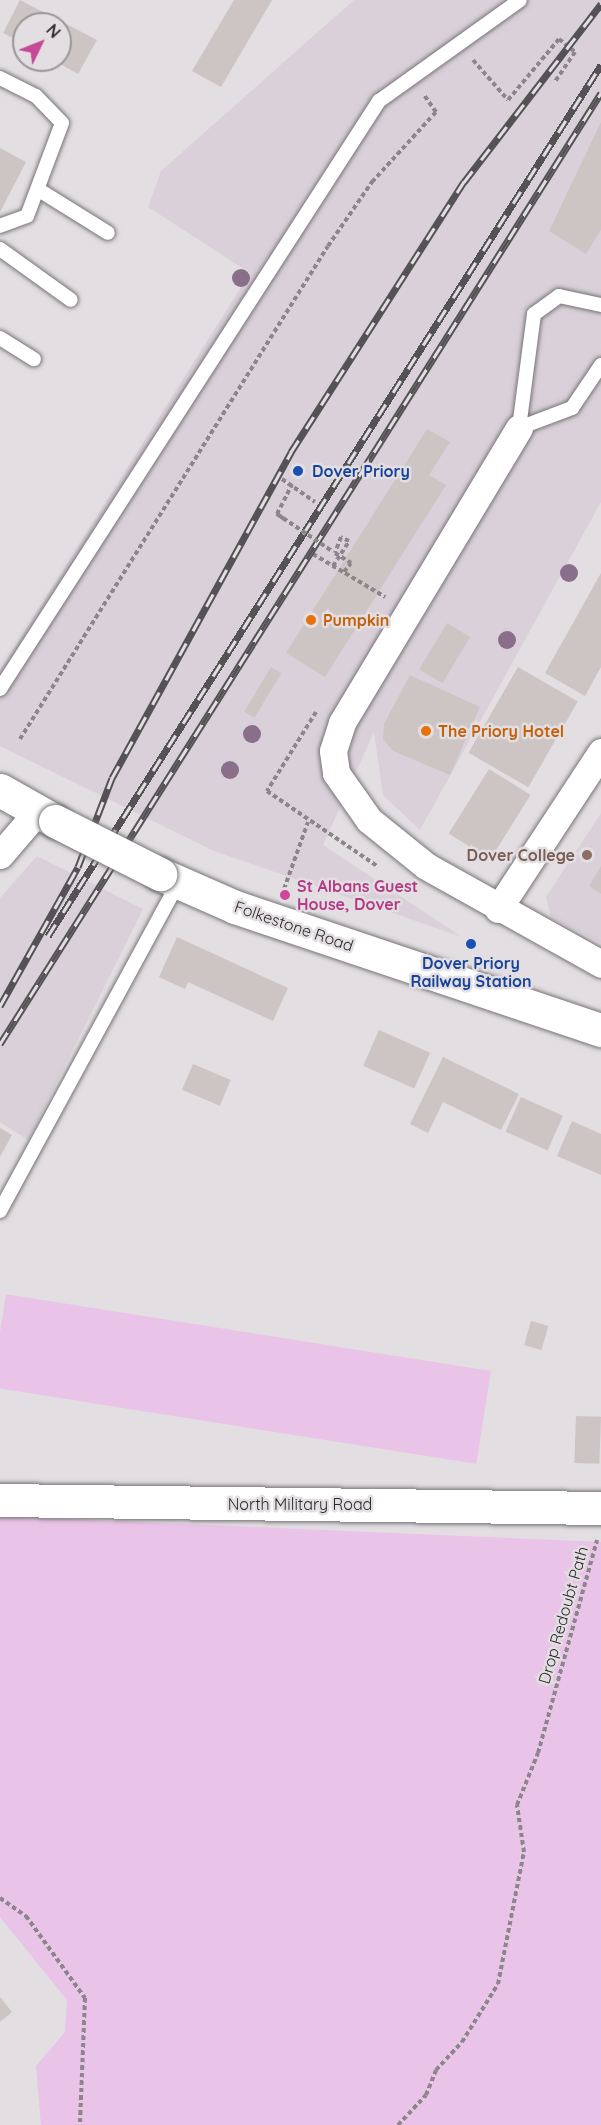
<!DOCTYPE html>
<style>
body{margin:0}
#map{position:relative;width:601px;height:2125px;overflow:hidden;background:#e3dee2;font-family:Quicksand,sans-serif}
div>[style]{position:absolute}
.built>*{inset:0;background:#dad0da}
.green>*{inset:0;background:#e9c3e8;transform-origin:0 0}
.building>*{inset:0;background:#ccc5c4;transform-origin:0 0}
.path>*{height:4px;margin-top:-2px;transform-origin:0;background:repeating-linear-gradient(90deg,#8a8689 0 4.5px,transparent 0 7.5px)}
.roads{filter:drop-shadow(0 0 2px #777477) drop-shadow(0 0 2px #777477)}
.service>*{height:14px;margin:-7px;padding:0 7px;transform-origin:7px;border-radius:7px;background:#fff}
.minor>*{height:27px;margin:-13.5px;padding:0 13.5px;transform-origin:13.5px;border-radius:13.5px;background:#fff}
.tertiary>*{height:33px;margin:-16.5px;padding:0 16.5px;transform-origin:16.5px;border-radius:16.5px;background:#fff}
.secondary>*{height:33px;margin:-16.5px;padding:0 16.5px;transform-origin:16.5px;border-radius:16.5px;background:#fff}
.rail>*{height:7px;margin-top:-3.5px;transform-origin:0;background:repeating-linear-gradient(90deg,#e3dee2 0 14px,#555255 0 28px);box-sizing:border-box;border-block:2px solid #555255}
.path-bridge>*{height:4px;margin-top:-2px;transform-origin:0;background:repeating-linear-gradient(90deg,#8a8689 0 4.5px,transparent 0 7.5px)}
.bridges{filter:drop-shadow(0 0 2px #777477) drop-shadow(0 0 2px #777477)}
.secondary-bridge>*{height:33px;margin:-16.5px;padding:0 16.5px;transform-origin:16.5px;border-radius:16.5px;background:#fff}
.trees>*{width:18px;height:18px;margin:-9px;border-radius:50%;background:#8a6f8b}
.dots>*{width:16px;height:16px;translate:-50% -50%;box-sizing:border-box;border:3px solid #e3dee2;border-radius:50%}
span{translate:-50% -50%;white-space:nowrap;text-align:center;line-height:1.15;-webkit-text-stroke:5px #e3dee2;paint-order:stroke}
.transit-label{font-size:16px;color:#164399;font-weight:700}
.left{translate:0 -50%;text-align:left}
.food-label{font-size:16px;color:#c56008;font-weight:700}
.education-label{font-size:16px;color:#785e54;font-weight:700}
.right{translate:-100% -50%;text-align:right}
.hotel-label{font-size:16px;color:#b23c85;font-weight:700}
.street-label{font-size:16px;color:#2b292b}
.north{position:absolute;left:12px;top:12px;width:60px;height:60px;box-sizing:border-box;background:#e3dee2;border:2px solid #999699;border-radius:50%;rotate:47deg;font-size:16px;font-weight:700;line-height:24px;text-align:center;color:#2b292b}
.north::after{content:'';display:block;margin:auto;width:21px;height:27px;background:#c64896;clip-path:polygon(50% 0,100% 100%,50% 72%,0 100%)}
</style>
<div id="map">
<div class="built">
<div style="clip-path:polygon(354px 0,601px 0,601px 502px,420px 830px,383px 795px,374px 732px,323px 845px,462px 937px,214px 851px,0 746px,0 670px,250px 273px,148px 207px,161px 171px)"></div>
<div style="clip-path:polygon(601px 813px,601px 943px,551px 917px,546px 897px)"></div>
<div style="clip-path:polygon(37px 856px,143px 909px,28px 1140px,0 1122px,0 898px)"></div>
</div>
<div class="green">
<div style="left:491px;top:1371px;width:94px;height:491px;rotate:99deg"></div>
<div style="clip-path:polygon(0 1516px,601px 1542px,601px 2125px,41px 2125px,36px 2066px,65px 2032px,67px 2000px,0 1917px)"></div>
</div>
<div class="building">
<div style="clip-path:polygon(20px 0,97px 40px,78px 74px,53px 60px,60px 60px,60px 24px,24px 24px,24px 44px,3px 33px)"></div>
<div style="clip-path:polygon(234px 0,272px 0,221px 87px,192px 71px)"></div>
<div style="clip-path:polygon(601px 122px,601px 230px,586px 254px,549px 231px)"></div>
<div style="clip-path:polygon(0 148px,26px 162px,0 212px)"></div>
<div style="clip-path:polygon(427px 429px,450px 442px,429px 475px,446px 485px,325px 677px,286px 653px)"></div>
<div style="clip-path:polygon(601px 573px,601px 667px,585px 696px,545px 673px)"></div>
<div style="left:447px;top:623px;width:27px;height:54px;rotate:31deg"></div>
<div style="left:271px;top:667px;width:12px;height:52px;rotate:31deg"></div>
<div style="left:518px;top:667px;width:69px;height:99px;rotate:30deg"></div>
<div style="clip-path:polygon(410px 675px,480px 707px,450px 775px,393px 751px,383px 739px,384px 724px)"></div>
<div style="left:489px;top:769px;width:49px;height:76px;rotate:32deg"></div>
<div style="clip-path:polygon(601px 866px,601px 894px,589px 886px)"></div>
<div style="clip-path:polygon(177px 937px,288px 988px,273px 1021px,188px 982px,185px 989px,159px 977px)"></div>
<div style="left:379px;top:1030px;width:56px;height:39px;rotate:24deg"></div>
<div style="clip-path:polygon(443px 1057px,519px 1094px,501px 1130px,443px 1102px,428px 1133px,410px 1124px)"></div>
<div style="left:193px;top:1064px;width:41px;height:28px;rotate:23deg"></div>
<div style="left:521px;top:1097px;width:46px;height:38px;rotate:24deg"></div>
<div style="clip-path:polygon(572px 1121px,601px 1134px,601px 1175px,557px 1156px)"></div>
<div style="clip-path:polygon(0 1128px,12px 1135px,0 1157px)"></div>
<div style="left:531px;top:1321px;width:18px;height:25px;rotate:16deg"></div>
<div style="left:576px;top:1416px;width:25px;height:47px;rotate:2deg"></div>
<div style="clip-path:polygon(0 1997px,12px 2012px,0 2022px)"></div>
</div>
<div class="path">
<div style="left:473px;top:60px;width:53px;rotate:48.8deg"></div>
<div style="left:508px;top:100px;width:80px;rotate:-50.1deg"></div>
<div style="left:559px;top:39px;width:21px;rotate:39deg"></div>
<div style="left:575px;top:52px;width:37px;rotate:124deg"></div>
<div style="left:282px;top:479px;width:40px;rotate:34.9deg"></div>
<div style="left:284px;top:519px;width:9px;rotate:-144deg"></div>
<div style="left:277px;top:514px;width:33px;rotate:-63deg"></div>
<div style="left:313px;top:554px;width:84px;rotate:30.8deg"></div>
<div style="left:333px;top:566px;width:30px;rotate:-57deg"></div>
<div style="left:349px;top:541px;width:9px;rotate:-153deg"></div>
<div style="left:341px;top:537px;width:17px;rotate:111deg"></div>
<div style="left:344px;top:572px;width:11px;rotate:-52deg"></div>
<div style="left:316px;top:712px;width:93px;rotate:121.8deg"></div>
<div style="left:267px;top:791px;width:133px;rotate:34.3deg"></div>
<div style="left:20px;top:739px;width:581px;rotate:-58.01deg"></div>
<div style="left:328px;top:246px;width:78px;rotate:-55.5deg"></div>
<div style="left:372px;top:182px;width:95px;rotate:-47.6deg"></div>
<div style="left:436px;top:112px;width:21px;rotate:-125deg"></div>
<div style="left:284px;top:889px;width:71px;rotate:-70.3deg"></div>
<div style="left:0;top:1898px;width:32px;rotate:35deg"></div>
<div style="left:26px;top:1916px;width:101px;rotate:54.3deg"></div>
<div style="left:85px;top:1998px;width:127px;rotate:92.3deg"></div>
<div style="left:398px;top:2125px;width:41px;rotate:-47deg"></div>
<div style="left:426px;top:2095px;width:27px;rotate:-68deg"></div>
<div style="left:436px;top:2070px;width:38px;rotate:-47deg"></div>
<div style="left:462px;top:2042px;width:68px;rotate:-58.2deg"></div>
<div style="left:498px;top:1984px;width:135px;rotate:-78.9deg"></div>
<div style="left:524px;top:1852px;width:48px;rotate:-98.5deg"></div>
<div style="left:517px;top:1805px;width:56px;rotate:-68deg"></div>
<div style="left:538px;top:1753px;width:221px;rotate:-74.5deg"></div>
</div>
<div class="roads">
<div class="service">
<div style="left:0;top:78px;width:40px;rotate:26.6deg"></div>
<div style="left:36px;top:96px;width:37px;rotate:46deg"></div>
<div style="left:62px;top:123px;width:99px;rotate:110.6deg"></div>
<div style="left:27px;top:216px;width:29px;rotate:160deg"></div>
<div style="left:39px;top:190px;width:81px;rotate:31.9deg"></div>
<div style="left:0;top:249px;width:87px;rotate:35.7deg"></div>
<div style="left:601px;top:305px;width:43px;rotate:-167.9deg"></div>
<div style="left:559px;top:296px;width:31px;rotate:144deg"></div>
<div style="left:534px;top:314px;width:115px;rotate:97.5deg"></div>
<div style="left:519px;top:428px;width:57px;rotate:-20.7deg"></div>
<div style="left:572px;top:408px;width:52px;rotate:-56deg"></div>
<div style="left:0;top:338px;width:40px;rotate:32deg"></div>
<div style="left:0;top:689px;width:700px;rotate:-57.2deg"></div>
<div style="left:379px;top:101px;width:173px;rotate:-35.6deg"></div>
<div style="left:0;top:1211px;width:373px;rotate:-61.5deg"></div>
</div>
<div class="minor">
<div style="left:519px;top:428px;width:344px;rotate:121deg"></div>
<div style="left:342px;top:723px;width:29px;rotate:108deg"></div>
<div style="left:333px;top:751px;width:22px;rotate:82deg"></div>
<div style="left:336px;top:773px;width:57px;rotate:54.9deg"></div>
<div style="left:369px;top:820px;width:73px;rotate:38.9deg"></div>
<div style="left:426px;top:866px;width:201px;rotate:29.2deg"></div>
<div style="left:0;top:855px;width:57px;rotate:-49.3deg"></div>
<div style="left:498px;top:909px;width:188px;rotate:-56.7deg"></div>
</div>
<div class="tertiary">
<div style="left:0;top:1500px;width:601px;rotate:0.76deg"></div>
</div>
<div class="secondary">
<div style="left:0;top:790px;width:63px;rotate:29.4deg"></div>
<div style="left:160px;top:874px;width:82px;rotate:23.7deg"></div>
<div style="left:235px;top:907px;width:386px;rotate:18.6deg"></div>
</div>
</div>
<div class="rail">
<div style="left:48px;top:936px;width:1032px;rotate:-57.59deg"></div>
<div style="left:0;top:1006px;width:159px;rotate:-60.7deg"></div>
<div style="left:78px;top:867px;width:95px;rotate:-69.1deg"></div>
<div style="left:112px;top:778px;width:372px;rotate:-61.2deg"></div>
<div style="left:291px;top:452px;width:321px;rotate:-57.4deg"></div>
<div style="left:464px;top:182px;width:225px;rotate:-52.4deg"></div>
<div style="left:0;top:1044px;width:1125px;rotate:-57.71deg"></div>
</div>
<div class="path-bridge">
<div style="left:277px;top:514px;width:66px;rotate:33.9deg"></div>
<div style="left:335px;top:553px;width:19px;rotate:32deg"></div>
</div>
<div class="bridges">
<div class="secondary-bridge">
<div style="left:55px;top:821px;width:118px;rotate:26.8deg"></div>
</div>
</div>
<div class="trees">
<div style="left:241px;top:278px"></div>
<div style="left:569px;top:573px"></div>
<div style="left:507px;top:640px"></div>
<div style="left:252px;top:734px"></div>
<div style="left:230px;top:770px"></div>
</div>
<div class="dots">
<div style="left:298px;top:471px;background:#1a4fb4"></div>
<div style="left:311px;top:620px;background:#e8710a"></div>
<div style="left:426px;top:731px;background:#e8710a"></div>
<div style="left:587px;top:855px;background:#8d6e63"></div>
<div style="left:285px;top:895px;background:#d1479c"></div>
<div style="left:471px;top:944px;background:#1a4fb4"></div>
</div>
<div class="transit-label">
<span class="left" style="left:312px;top:471px">Dover Priory</span>
<span style="left:471px;top:972px">Dover Priory<br>Railway Station</span>
</div>
<div class="food-label">
<span class="left" style="left:323px;top:620px">Pumpkin</span>
<span class="left" style="left:438px;top:731px">The Priory Hotel</span>
</div>
<div class="education-label">
<span class="right" style="left:575px;top:855px">Dover College</span>
</div>
<div class="hotel-label">
<span class="left" style="left:297px;top:895px">St Albans Guest<br>House, Dover</span>
</div>
<div class="street-label">
<span style="left:294px;top:926px;rotate:19deg">Folkestone Road</span>
<span style="left:300px;top:1504px">North Military Road</span>
<span style="left:563px;top:1615px;rotate:-74deg">Drop Redoubt Path</span>
</div>
<div class="north">N</div>
</div>
